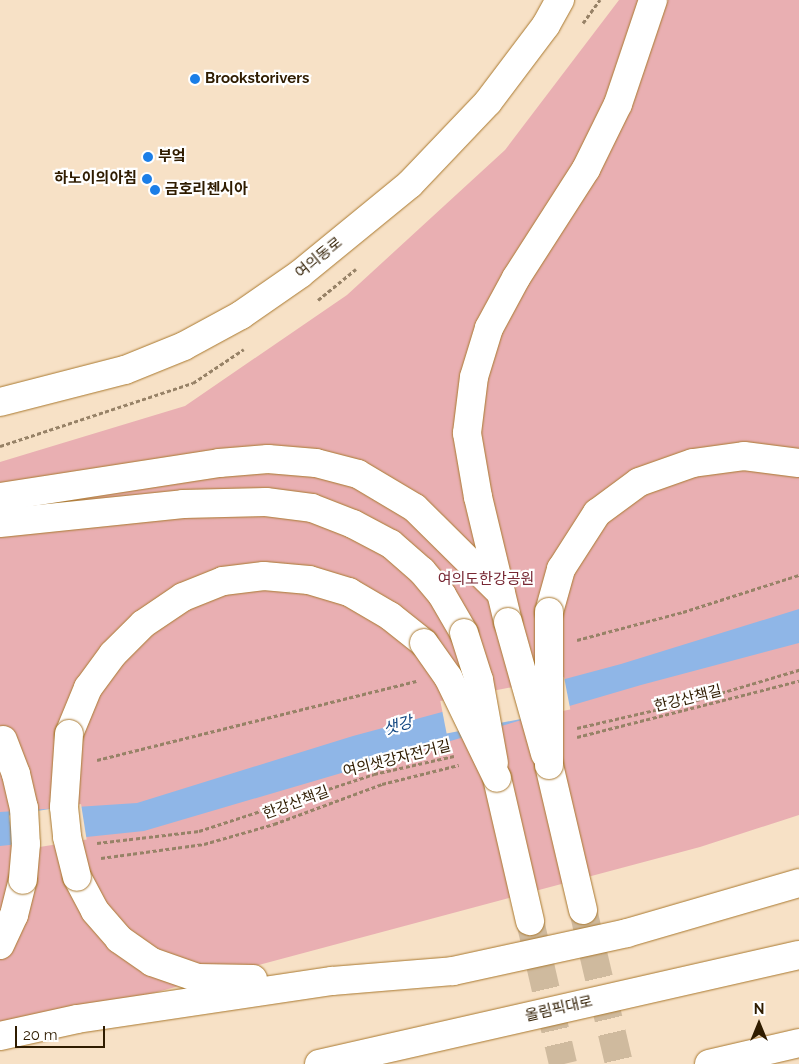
<!DOCTYPE html>
<meta charset="utf-8">
<style>
body{margin:0}
#map{position:relative;width:799px;height:1064px;overflow:hidden;background:#f7e1c6;font-family:Raleway,"Noto Sans KR",sans-serif}
div>[style]{position:absolute}
.green>*{inset:0;background:#e9afb2}
.water>*{inset:0;background:#8fb6e7}
.pier>*{inset:0;background:#f7e1c6;transform-origin:0 0}
.primary-tunnel>*{height:28px;margin-top:-14px;transform-origin:0;background:repeating-linear-gradient(90deg,#cfba9e 0 28px,transparent 0 42px)}
.path>*{height:3px;margin-top:-1.5px;transform-origin:0;background:repeating-linear-gradient(90deg,#978267 0 4px,transparent 0 6.5px)}
.roads{filter:drop-shadow(0 0 1px #a9782e) drop-shadow(0 0 1px #a9782e)}
.secondary>*{height:28px;margin:-14px;padding:0 14px;transform-origin:14px;border-radius:14px;background:#fff}
.primary>*{height:28px;margin:-14px;padding:0 14px;transform-origin:14px;border-radius:14px;background:#fff}
.trunk>*{height:28px;margin:-14px;padding:0 14px;transform-origin:14px;border-radius:14px;background:#fff}
.bridges{filter:drop-shadow(0 0 1px #a9782e) drop-shadow(0 0 1px #a9782e)}
.primary-bridge>*{height:28px;margin:-14px;padding:0 14px;transform-origin:14px;border-radius:14px;background:#fff}
.trunk-bridge>*{height:28px;margin:-14px;padding:0 14px;transform-origin:14px;border-radius:14px;background:#fff}
.dots>*{width:14px;height:14px;translate:-50% -50%;box-sizing:border-box;border:2px solid #fff;border-radius:50%}
span{translate:-50% -50%;white-space:nowrap;text-align:center;line-height:1.15;-webkit-text-stroke:4.5px #fff;paint-order:stroke}
.poi-label{font-size:15px;color:#2f1c00;font-weight:700}
.left{translate:0 -50%;text-align:left}
.right{translate:-100% -50%;text-align:right}
.street-label{font-size:15px;color:#2f1c00}
.park-label{font-size:15px;color:#772733}
.water-label{font-size:16px;color:#114681;font-style:italic}
.north{position:absolute;left:734px;top:999px;width:50px;height:50px;-webkit-text-stroke:4px #fff;paint-order:stroke;rotate:0deg;font-size:14px;font-weight:700;line-height:20px;text-align:center;color:#2f1c00}
.north::after{content:'';display:block;margin:auto;width:18px;height:22px;background:#2f1c00;clip-path:polygon(50% 0,100% 100%,50% 72%,0 100%)}
.scale{position:absolute;left:15px;top:1026px;width:90px;height:22px;box-sizing:border-box;border:2px solid #2f1c00;border-top:0;padding-left:6px;font-size:15px;line-height:18px;white-space:nowrap;color:#2f1c00;-webkit-text-stroke:4px #fff;paint-order:stroke}
</style>
<div id="map">
<div class="green">
<div style="clip-path:polygon(619px 0,799px 0,799px 815px,700px 847px,0 1034px,0 462px,185px 406px,347px 295px,505px 150px)"></div>
</div>
<div class="water">
<div style="clip-path:polygon(799px 609px,799px 643px,641px 685px,144px 831px,0 846px,0 812px,137px 803px,353px 736px,621px 664px)"></div>
</div>
<div class="pier">
<div style="left:564px;top:677px;width:33px;height:126px;rotate:79deg"></div>
<div style="left:81px;top:804px;width:36px;height:73px;rotate:81deg"></div>
</div>
<div class="primary-tunnel">
<div style="left:583px;top:910px;width:158px;rotate:76.8deg"></div>
<div style="left:530px;top:921px;width:147px;rotate:77deg"></div>
</div>
<div class="path">
<div style="left:583px;top:23px;width:29px;rotate:-54deg"></div>
<div style="left:318px;top:300px;width:49px;rotate:-39.2deg"></div>
<div style="left:0;top:446px;width:203px;rotate:-18.1deg"></div>
<div style="left:193px;top:383px;width:61px;rotate:-33.7deg"></div>
<div style="left:577px;top:640px;width:110px;rotate:-14.8deg"></div>
<div style="left:683px;top:612px;width:122px;rotate:-17.7deg"></div>
<div style="left:577px;top:728px;width:116px;rotate:-13deg"></div>
<div style="left:690px;top:702px;width:114px;rotate:-16.4deg"></div>
<div style="left:577px;top:737px;width:229px;rotate:-14.2deg"></div>
<div style="left:97px;top:760px;width:329px;rotate:-13.9deg"></div>
<div style="left:97px;top:843px;width:103px;rotate:-6.7deg"></div>
<div style="left:199px;top:831px;width:184px;rotate:-18deg"></div>
<div style="left:374px;top:774px;width:82px;rotate:-12.7deg"></div>
<div style="left:101px;top:858px;width:104px;rotate:-7.7deg"></div>
<div style="left:204px;top:844px;width:73px;rotate:-15.9deg"></div>
<div style="left:274px;top:824px;width:115px;rotate:-20.3deg"></div>
<div style="left:382px;top:784px;width:79px;rotate:-13.9deg"></div>
</div>
<div class="roads">
<div class="secondary">
<div style="left:0;top:402px;width:129px;rotate:-14.4deg"></div>
<div style="left:125px;top:370px;width:64px;rotate:-22.1deg"></div>
<div style="left:184px;top:346px;width:65px;rotate:-28.5deg"></div>
<div style="left:241px;top:315px;width:72px;rotate:-34.8deg"></div>
<div style="left:300px;top:274px;width:142px;rotate:-39.3deg"></div>
<div style="left:410px;top:184px;width:113px;rotate:-46.4deg"></div>
<div style="left:488px;top:102px;width:96px;rotate:-53deg"></div>
<div style="left:546px;top:25px;width:29px;rotate:-61deg"></div>
</div>
<div class="primary">
<div style="left:0;top:497px;width:222px;rotate:-8.8deg"></div>
<div style="left:219px;top:463px;width:49px;rotate:-4.7deg"></div>
<div style="left:268px;top:459px;width:48px;rotate:4.8deg"></div>
<div style="left:316px;top:463px;width:43px;rotate:14.7deg"></div>
<div style="left:358px;top:474px;width:66px;rotate:30.8deg"></div>
<div style="left:415px;top:508px;width:121px;rotate:44.7deg"></div>
<div style="left:0;top:523px;width:184px;rotate:-5.9deg"></div>
<div style="left:183px;top:504px;width:83px;rotate:-1.4deg"></div>
<div style="left:266px;top:502px;width:46px;rotate:7.4deg"></div>
<div style="left:312px;top:508px;width:44px;rotate:21.3deg"></div>
<div style="left:353px;top:524px;width:43px;rotate:27.8deg"></div>
<div style="left:391px;top:544px;width:41px;rotate:41.1deg"></div>
<div style="left:422px;top:571px;width:31px;rotate:50deg"></div>
<div style="left:442px;top:595px;width:44px;rotate:59.9deg"></div>
<div style="left:508px;top:622px;width:129px;rotate:-103.5deg"></div>
<div style="left:478px;top:497px;width:65px;rotate:-99.8deg"></div>
<div style="left:467px;top:433px;width:56px;rotate:-82.9deg"></div>
<div style="left:474px;top:377px;width:51px;rotate:-73deg"></div>
<div style="left:489px;top:328px;width:57px;rotate:-61.6deg"></div>
<div style="left:516px;top:278px;width:130px;rotate:-57.3deg"></div>
<div style="left:586px;top:169px;width:72px;rotate:-63.8deg"></div>
<div style="left:618px;top:104px;width:110px;rotate:-71.4deg"></div>
<div style="left:549px;top:765px;width:149px;rotate:76.8deg"></div>
<div style="left:497px;top:778px;width:147px;rotate:77deg"></div>
</div>
<div class="trunk">
<div style="left:549px;top:612px;width:45px;rotate:-74.4deg"></div>
<div style="left:561px;top:569px;width:67px;rotate:-57.3deg"></div>
<div style="left:597px;top:513px;width:52px;rotate:-36.4deg"></div>
<div style="left:639px;top:482px;width:57px;rotate:-19.4deg"></div>
<div style="left:693px;top:463px;width:51px;rotate:-7.8deg"></div>
<div style="left:744px;top:456px;width:55px;rotate:7.3deg"></div>
<div style="left:69px;top:734px;width:50px;rotate:-67.6deg"></div>
<div style="left:88px;top:688px;width:42px;rotate:-53.7deg"></div>
<div style="left:113px;top:654px;width:42px;rotate:-45deg"></div>
<div style="left:143px;top:624px;width:48px;rotate:-34deg"></div>
<div style="left:183px;top:597px;width:43px;rotate:-21.8deg"></div>
<div style="left:223px;top:581px;width:41px;rotate:-7deg"></div>
<div style="left:264px;top:576px;width:45px;rotate:5.1deg"></div>
<div style="left:309px;top:580px;width:42px;rotate:16.7deg"></div>
<div style="left:349px;top:592px;width:48px;rotate:30.3deg"></div>
<div style="left:390px;top:616px;width:43px;rotate:38.5deg"></div>
<div style="left:77px;top:877px;width:38px;rotate:62deg"></div>
<div style="left:95px;top:911px;width:37px;rotate:49deg"></div>
<div style="left:119px;top:939px;width:40px;rotate:34.9deg"></div>
<div style="left:152px;top:962px;width:49px;rotate:19.2deg"></div>
<div style="left:198px;top:978px;width:55px;rotate:1deg"></div>
<div style="left:0;top:945px;width:33px;rotate:-65deg"></div>
<div style="left:14px;top:915px;width:36px;rotate:-76deg"></div>
<div style="left:0;top:1036px;width:79px;rotate:-12.4deg"></div>
<div style="left:77px;top:1019px;width:258px;rotate:-8.5deg"></div>
<div style="left:332px;top:981px;width:121px;rotate:-4.7deg"></div>
<div style="left:453px;top:971px;width:178px;rotate:-12.3deg"></div>
<div style="left:627px;top:933px;width:179px;rotate:-16.2deg"></div>
<div style="left:319px;top:1064px;width:492px;rotate:-12.8deg"></div>
<div style="left:709px;top:1064px;width:92px;rotate:-13.1deg"></div>
</div>
</div>
<div class="bridges">
<div class="primary-bridge">
<div style="left:508px;top:622px;width:137px;rotate:74.3deg"></div>
<div style="left:464px;top:633px;width:49px;rotate:72.3deg"></div>
<div style="left:479px;top:680px;width:84px;rotate:79.8deg"></div>
</div>
<div class="trunk-bridge">
<div style="left:424px;top:643px;width:42px;rotate:54.8deg"></div>
<div style="left:448px;top:677px;width:112px;rotate:64.1deg"></div>
<div style="left:69px;top:734px;width:73px;rotate:93.9deg"></div>
<div style="left:64px;top:807px;width:30px;rotate:84deg"></div>
<div style="left:67px;top:837px;width:41px;rotate:76deg"></div>
<div style="left:3px;top:740px;width:36px;rotate:69deg"></div>
<div style="left:16px;top:774px;width:35px;rotate:77deg"></div>
<div style="left:24px;top:808px;width:36px;rotate:87deg"></div>
<div style="left:26px;top:844px;width:36px;rotate:95deg"></div>
<div style="left:549px;top:765px;width:153px;rotate:-90deg"></div>
</div>
</div>
<div class="dots">
<div style="left:195px;top:79px;background:#1b7ee7"></div>
<div style="left:148px;top:157px;background:#1b7ee7"></div>
<div style="left:147px;top:179px;background:#1b7ee7"></div>
<div style="left:155px;top:190px;background:#1b7ee7"></div>
</div>
<div class="poi-label">
<span class="left" style="left:205px;top:79px">Brookstorivers</span>
<span class="left" style="left:158px;top:157px">부엌</span>
<span class="right" style="left:137px;top:179px">하노이의아침</span>
<span class="left" style="left:165px;top:190px">금호리첸시아</span>
</div>
<div class="street-label">
<span style="left:319px;top:258px;rotate:-39deg">여의동로</span>
<span style="left:688px;top:699px;rotate:-14deg">한강산책길</span>
<span style="left:397px;top:759px;rotate:-14deg">여의샛강자전거길</span>
<span style="left:296px;top:803px;rotate:-20deg">한강산책길</span>
<span style="left:559px;top:1009px;rotate:-13deg">올림픽대로</span>
</div>
<div class="park-label">
<span style="left:486px;top:580px">여의도한강공원</span>
</div>
<div class="water-label">
<span style="left:398px;top:726px;rotate:-16deg">샛강</span>
</div>
<div class="north">N</div>
<div class="scale">20 m</div>
</div>
